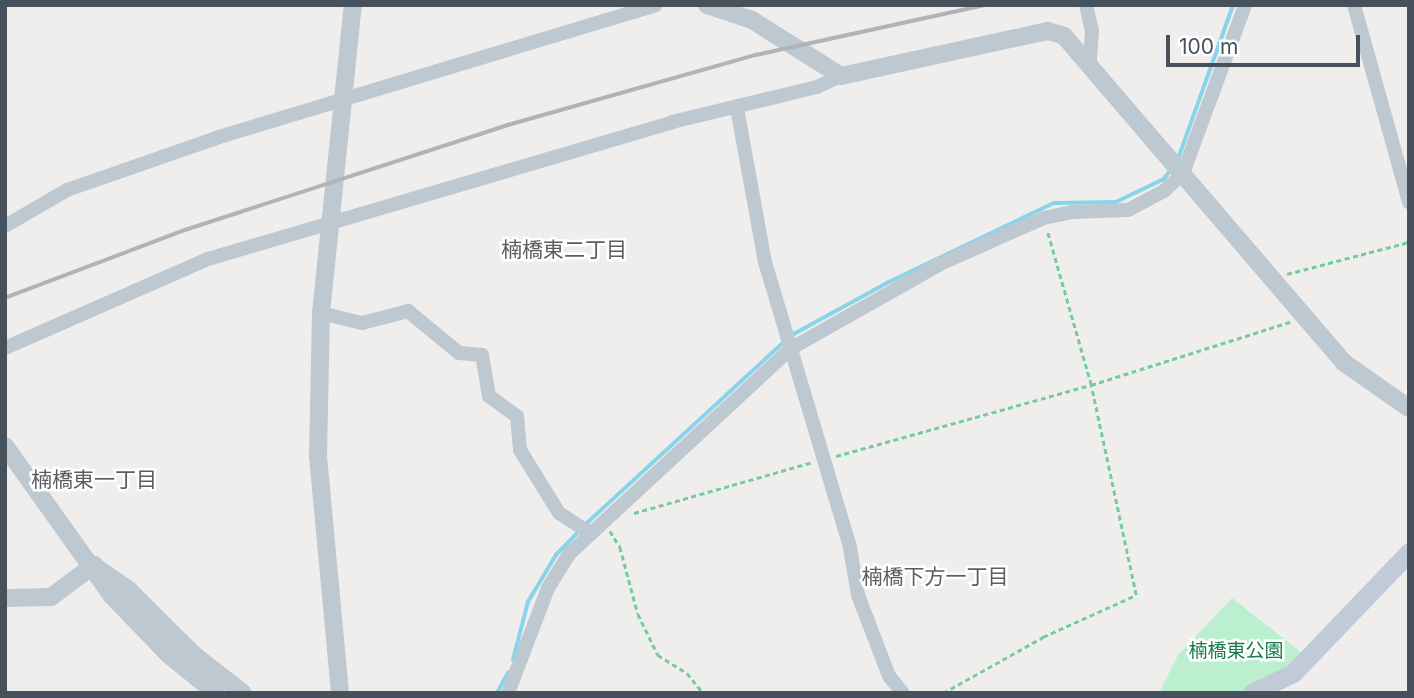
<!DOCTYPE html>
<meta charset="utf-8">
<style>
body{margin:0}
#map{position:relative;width:1414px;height:698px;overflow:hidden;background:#f0eeed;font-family:Inter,"Noto Sans JP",sans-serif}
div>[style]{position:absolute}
.green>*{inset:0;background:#bceed0}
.stream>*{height:3.5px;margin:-1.75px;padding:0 1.75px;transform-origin:1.75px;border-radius:1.75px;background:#89d4ea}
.path>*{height:2.5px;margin-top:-1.25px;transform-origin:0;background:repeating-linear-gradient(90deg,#74cba2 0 5px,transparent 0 8.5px)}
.minor>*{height:14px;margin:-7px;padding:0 7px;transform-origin:7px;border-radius:7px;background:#bec8d0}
.tertiary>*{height:18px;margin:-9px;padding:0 9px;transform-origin:9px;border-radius:9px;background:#bec8d0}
.secondary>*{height:19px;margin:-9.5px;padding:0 9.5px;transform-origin:9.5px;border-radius:9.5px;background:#c0cbd7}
.rail>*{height:3.5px;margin:-1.75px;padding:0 1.75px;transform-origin:1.75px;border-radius:1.75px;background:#b0b3b8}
span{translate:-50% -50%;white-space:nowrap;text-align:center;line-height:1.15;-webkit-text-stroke:5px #fff;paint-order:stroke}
.park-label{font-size:19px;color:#187b4b}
.neighbourhood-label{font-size:21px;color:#5a5e62}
.frame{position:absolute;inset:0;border:7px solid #46515b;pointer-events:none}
.scale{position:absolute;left:1166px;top:35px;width:194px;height:32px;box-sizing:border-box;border:4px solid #46515b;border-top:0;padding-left:9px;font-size:21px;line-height:24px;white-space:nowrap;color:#46515b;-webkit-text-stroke:5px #fff;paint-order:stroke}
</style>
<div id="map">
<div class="green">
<div style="clip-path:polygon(1232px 598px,1302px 653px,1282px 670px,1238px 693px,1159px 693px,1178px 655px)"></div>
</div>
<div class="stream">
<div style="left:1178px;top:159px;width:164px;rotate:-70.3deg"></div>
<div style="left:792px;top:335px;width:111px;rotate:-28.7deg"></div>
<div style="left:889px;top:282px;width:183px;rotate:-25.6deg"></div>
<div style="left:1054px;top:203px;width:62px;rotate:-0.9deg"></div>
<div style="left:1116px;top:202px;width:53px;rotate:-25.6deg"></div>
<div style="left:1164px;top:179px;width:10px;rotate:-53deg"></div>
<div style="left:586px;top:524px;width:269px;rotate:-42.6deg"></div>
<div style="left:513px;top:660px;width:60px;rotate:-75.5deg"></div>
<div style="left:528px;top:602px;width:55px;rotate:-59.2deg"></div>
<div style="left:556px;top:555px;width:32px;rotate:-46deg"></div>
<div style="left:497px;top:693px;width:23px;rotate:-61deg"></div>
</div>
<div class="path">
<div style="left:1287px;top:274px;width:126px;rotate:-14.7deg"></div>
<div style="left:836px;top:456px;width:265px;rotate:-15.6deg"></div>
<div style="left:1091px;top:385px;width:209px;rotate:-17.6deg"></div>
<div style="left:634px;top:513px;width:186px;rotate:-15.9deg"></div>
<div style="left:610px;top:531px;width:19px;rotate:58deg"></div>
<div style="left:620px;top:547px;width:69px;rotate:75deg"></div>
<div style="left:638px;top:614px;width:46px;rotate:64deg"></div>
<div style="left:658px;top:655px;width:34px;rotate:32deg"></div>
<div style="left:687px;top:673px;width:26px;rotate:51deg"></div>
<div style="left:943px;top:693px;width:115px;rotate:-29.2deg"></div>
<div style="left:1043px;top:637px;width:102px;rotate:-24.3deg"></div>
<div style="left:1136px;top:595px;width:215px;rotate:-102.1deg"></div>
<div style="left:1091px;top:385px;width:160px;rotate:-105.9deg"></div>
</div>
<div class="minor">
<div style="left:1086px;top:5px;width:27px;rotate:77deg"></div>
<div style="left:1092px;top:31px;width:30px;rotate:94deg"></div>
<div style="left:1354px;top:5px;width:205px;rotate:74.4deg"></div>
<div style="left:737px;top:108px;width:157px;rotate:79.7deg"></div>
<div style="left:765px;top:262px;width:298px;rotate:73.4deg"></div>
<div style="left:850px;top:548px;width:48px;rotate:80.3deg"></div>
<div style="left:858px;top:595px;width:87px;rotate:69.1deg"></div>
<div style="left:889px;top:676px;width:22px;rotate:51deg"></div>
<div style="left:5px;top:226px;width:72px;rotate:-30.1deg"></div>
<div style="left:67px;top:190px;width:161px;rotate:-19.2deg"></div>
<div style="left:219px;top:137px;width:456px;rotate:-16.8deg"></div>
<div style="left:321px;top:313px;width:42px;rotate:13.7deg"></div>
<div style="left:362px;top:323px;width:48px;rotate:-14.6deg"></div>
<div style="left:408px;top:311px;width:66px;rotate:39.5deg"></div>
<div style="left:459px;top:353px;width:23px;rotate:5deg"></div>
<div style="left:482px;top:355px;width:42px;rotate:80.3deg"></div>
<div style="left:489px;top:396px;width:34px;rotate:36deg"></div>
<div style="left:517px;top:416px;width:34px;rotate:85deg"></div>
<div style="left:520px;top:450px;width:74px;rotate:58.2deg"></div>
<div style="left:559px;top:513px;width:38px;rotate:33deg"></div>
<div style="left:5px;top:348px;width:222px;rotate:-23.7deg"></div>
<div style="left:208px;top:259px;width:484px;rotate:-16.4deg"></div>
<div style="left:672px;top:122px;width:149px;rotate:-13.6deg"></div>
<div style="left:817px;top:87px;width:26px;rotate:-25deg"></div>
<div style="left:508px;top:693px;width:112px;rotate:-69.1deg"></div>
<div style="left:548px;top:588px;width:40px;rotate:-58deg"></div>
<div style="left:569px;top:554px;width:301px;rotate:-42.8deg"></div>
<div style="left:790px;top:349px;width:172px;rotate:-29.5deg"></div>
<div style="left:940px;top:264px;width:114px;rotate:-23.9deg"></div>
<div style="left:1044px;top:218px;width:29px;rotate:-12deg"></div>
<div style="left:1072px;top:212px;width:56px;rotate:-2deg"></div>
<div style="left:1128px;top:210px;width:41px;rotate:-27.8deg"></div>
<div style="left:1164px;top:191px;width:26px;rotate:-43deg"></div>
<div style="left:1183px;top:173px;width:179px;rotate:-69.7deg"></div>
</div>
<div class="tertiary">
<div style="left:707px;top:5px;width:47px;rotate:18.4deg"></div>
<div style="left:752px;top:20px;width:105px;rotate:32.2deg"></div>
<div style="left:841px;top:76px;width:212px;rotate:-12.3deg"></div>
<div style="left:1048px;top:31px;width:17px;rotate:17deg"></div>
<div style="left:1064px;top:36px;width:429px;rotate:49.4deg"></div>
<div style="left:1343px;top:362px;width:80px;rotate:34.9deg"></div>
<div style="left:5px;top:446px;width:184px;rotate:54.5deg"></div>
<div style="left:112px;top:596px;width:82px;rotate:46deg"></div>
<div style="left:169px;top:655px;width:60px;rotate:39deg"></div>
<div style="left:99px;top:569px;width:38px;rotate:35deg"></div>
<div style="left:130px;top:591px;width:89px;rotate:45deg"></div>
<div style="left:193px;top:654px;width:63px;rotate:38deg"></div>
<div style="left:5px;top:598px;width:46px;rotate:-1.2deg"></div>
<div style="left:51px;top:597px;width:54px;rotate:-36.7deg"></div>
<div style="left:340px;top:693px;width:238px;rotate:-95.3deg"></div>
<div style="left:318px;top:456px;width:143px;rotate:-88.8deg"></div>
<div style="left:321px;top:313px;width:310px;rotate:-84.1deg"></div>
</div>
<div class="secondary">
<div style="left:1252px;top:693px;width:46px;rotate:-26deg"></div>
<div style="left:1293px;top:673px;width:168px;rotate:-46.2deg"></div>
</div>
<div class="rail">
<div style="left:5px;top:298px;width:192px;rotate:-20.7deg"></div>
<div style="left:185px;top:230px;width:340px;rotate:-18deg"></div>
<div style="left:508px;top:125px;width:258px;rotate:-15.8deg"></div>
<div style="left:756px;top:55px;width:234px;rotate:-12.3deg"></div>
</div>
<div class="park-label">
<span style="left:1236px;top:651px">楠橋東公園</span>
</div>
<div class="neighbourhood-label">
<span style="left:564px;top:250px">楠橋東二丁目</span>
<span style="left:94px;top:480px">楠橋東一丁目</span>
<span style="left:935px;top:577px">楠橋下方一丁目</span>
</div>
<div class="frame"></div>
<div class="scale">100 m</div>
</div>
